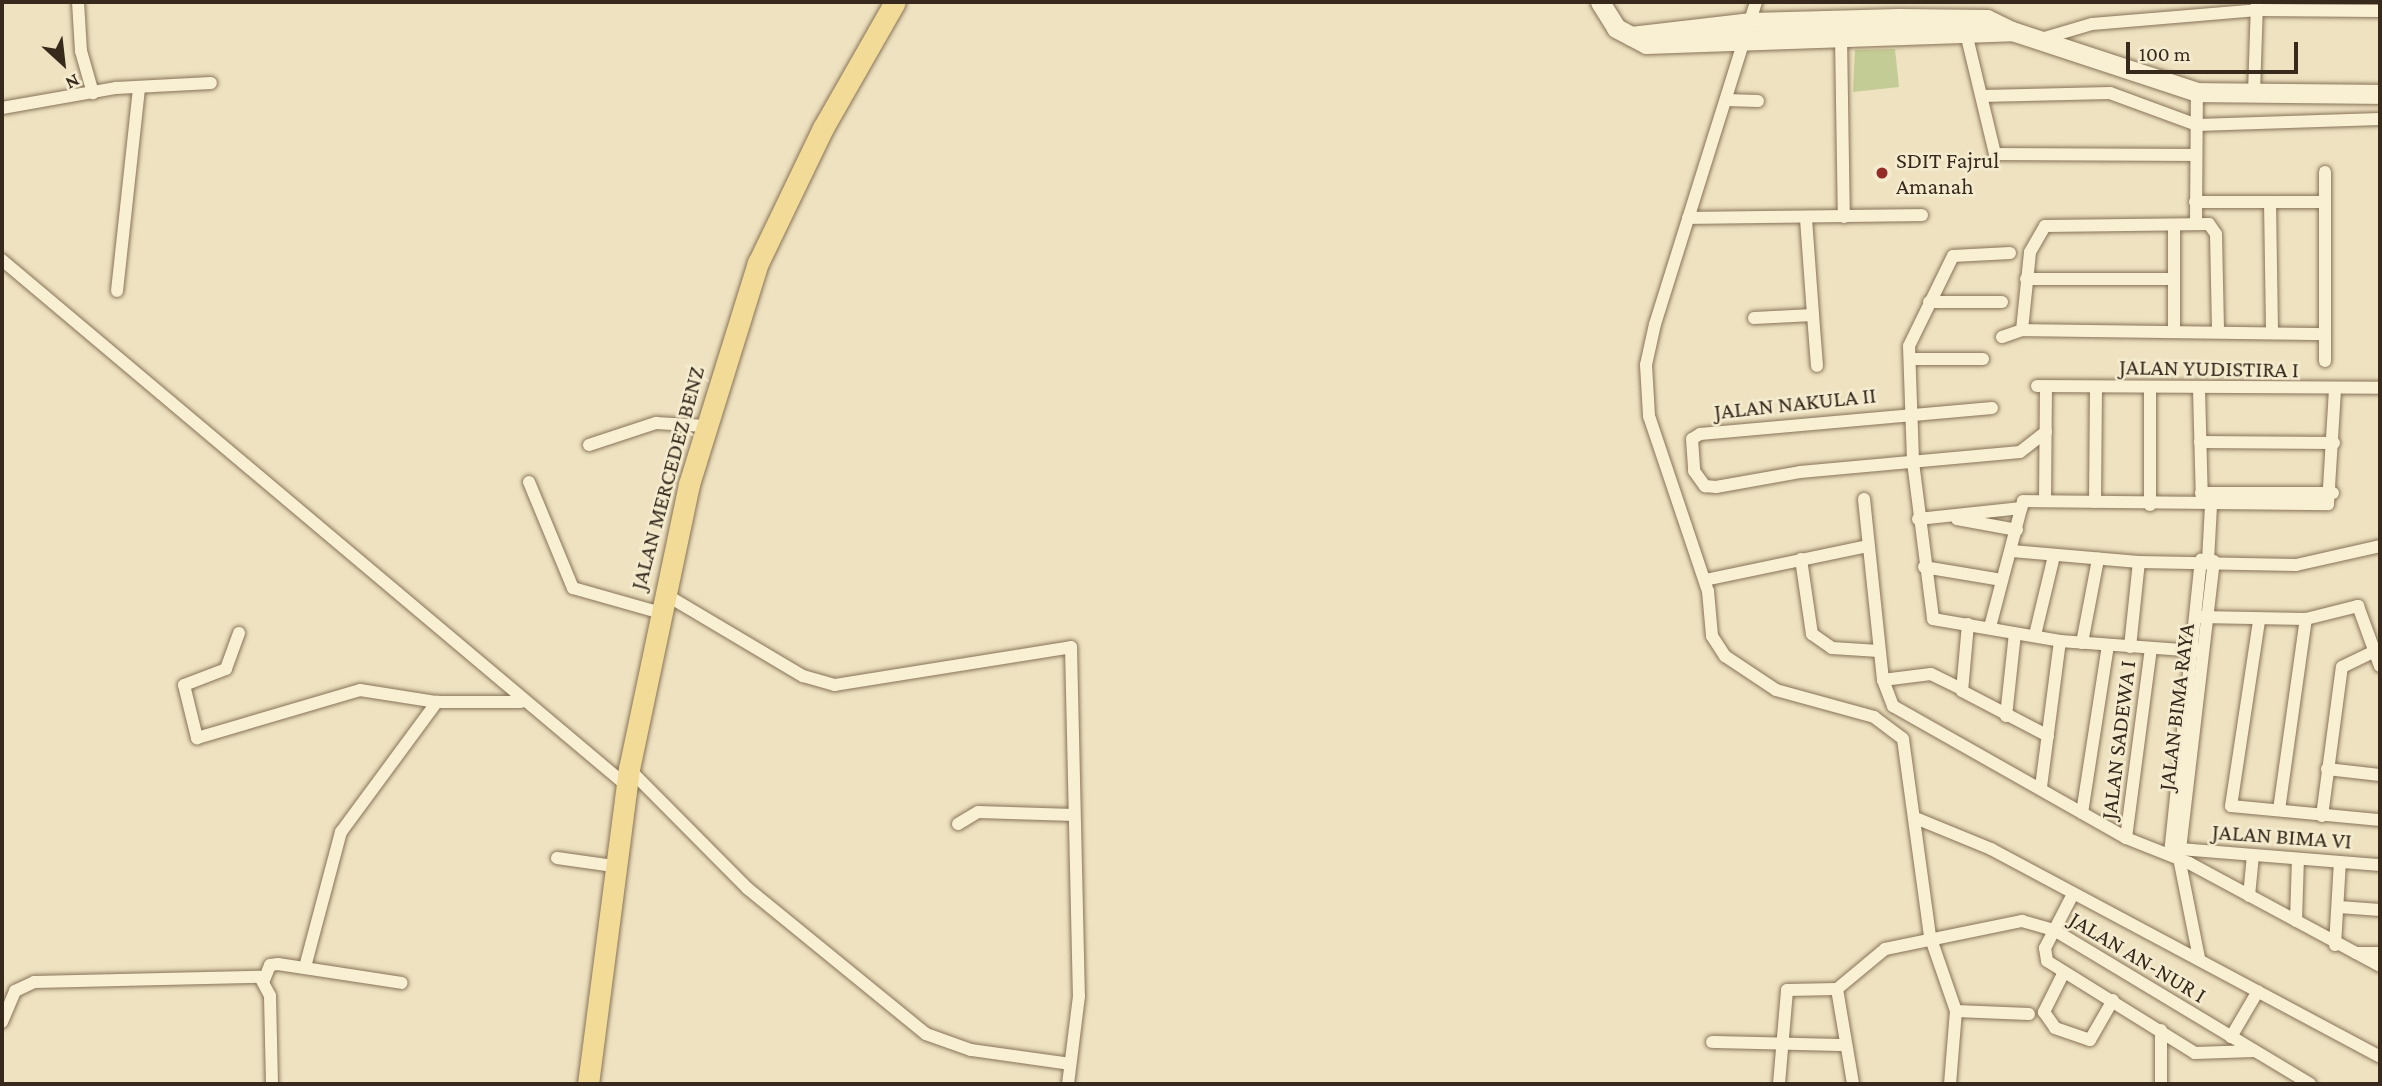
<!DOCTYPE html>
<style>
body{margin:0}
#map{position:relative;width:2382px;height:1086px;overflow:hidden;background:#eee2c0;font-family:"Crimson Pro",serif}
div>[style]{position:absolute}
.green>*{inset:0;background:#c3cc94}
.roads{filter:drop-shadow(0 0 2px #877358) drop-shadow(0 0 2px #877358)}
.street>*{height:12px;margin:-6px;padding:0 6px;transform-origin:6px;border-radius:6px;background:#f9efd3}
.secondary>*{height:19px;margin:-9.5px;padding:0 9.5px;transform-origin:9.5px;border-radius:9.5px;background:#f9efd3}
.primary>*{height:21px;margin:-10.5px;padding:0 10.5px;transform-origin:10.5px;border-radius:10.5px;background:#f2da97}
.dots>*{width:19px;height:19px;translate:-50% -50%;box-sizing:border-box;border:4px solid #f5ecd0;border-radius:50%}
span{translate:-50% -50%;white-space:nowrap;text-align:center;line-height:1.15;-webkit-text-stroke:5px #f5ecd0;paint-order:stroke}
.poi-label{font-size:23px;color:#372a1d}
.left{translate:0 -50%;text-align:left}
.street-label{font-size:23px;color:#372a1d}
.frame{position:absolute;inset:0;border:4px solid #372a1d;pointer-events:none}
.north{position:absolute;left:28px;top:28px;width:70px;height:70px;-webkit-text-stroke:5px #f5ecd0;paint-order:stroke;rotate:153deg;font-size:19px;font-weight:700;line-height:28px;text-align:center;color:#372a1d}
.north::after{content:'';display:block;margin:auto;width:24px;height:32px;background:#372a1d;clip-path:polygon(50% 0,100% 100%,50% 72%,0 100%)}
.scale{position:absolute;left:2126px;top:42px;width:172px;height:32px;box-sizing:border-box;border:4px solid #372a1d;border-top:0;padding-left:9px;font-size:21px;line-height:24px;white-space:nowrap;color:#372a1d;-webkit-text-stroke:5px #f5ecd0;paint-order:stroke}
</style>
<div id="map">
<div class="green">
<div style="clip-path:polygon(1895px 49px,1899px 87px,1853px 92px,1855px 50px)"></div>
</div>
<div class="roads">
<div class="street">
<div style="left:78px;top:2px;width:49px;rotate:86.5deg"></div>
<div style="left:81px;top:51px;width:44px;rotate:74.1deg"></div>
<div style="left:1756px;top:2px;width:337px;rotate:107.4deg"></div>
<div style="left:1655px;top:324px;width:42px;rotate:102.4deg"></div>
<div style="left:1646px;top:365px;width:51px;rotate:86.6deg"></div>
<div style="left:1649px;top:416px;width:185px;rotate:71.4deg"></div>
<div style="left:1708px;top:591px;width:45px;rotate:84.9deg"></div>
<div style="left:1712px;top:636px;width:24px;rotate:57deg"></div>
<div style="left:1725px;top:656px;width:61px;rotate:33.7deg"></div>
<div style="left:1776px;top:690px;width:102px;rotate:15.4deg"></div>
<div style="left:1874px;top:717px;width:36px;rotate:37deg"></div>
<div style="left:1903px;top:739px;width:199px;rotate:82.2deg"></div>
<div style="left:1930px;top:936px;width:79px;rotate:70.9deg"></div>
<div style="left:1956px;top:1011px;width:73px;rotate:94.7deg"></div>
<div style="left:1965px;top:29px;width:129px;rotate:76.5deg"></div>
<div style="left:1995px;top:154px;width:201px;rotate:0.3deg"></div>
<div style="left:1841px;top:36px;width:181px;rotate:89.1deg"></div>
<div style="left:2041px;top:39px;width:53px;rotate:-16.4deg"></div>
<div style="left:2092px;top:24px;width:166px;rotate:-4.8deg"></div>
<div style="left:2257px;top:10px;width:123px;rotate:0.5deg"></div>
<div style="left:2254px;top:93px;width:91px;rotate:-88.1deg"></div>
<div style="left:1982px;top:96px;width:128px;rotate:-1.3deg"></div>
<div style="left:2110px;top:93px;width:93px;rotate:20.2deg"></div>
<div style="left:2197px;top:125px;width:183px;rotate:-1.9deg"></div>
<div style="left:1726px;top:100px;width:32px;rotate:2deg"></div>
<div style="left:2px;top:108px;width:116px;rotate:-10deg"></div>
<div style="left:116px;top:88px;width:95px;rotate:-3deg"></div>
<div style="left:2325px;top:172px;width:189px;rotate:90deg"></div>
<div style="left:2195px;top:202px;width:130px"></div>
<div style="left:2270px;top:202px;width:131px;rotate:89.1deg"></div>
<div style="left:1688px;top:218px;width:234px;rotate:-0.7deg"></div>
<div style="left:1806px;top:219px;width:96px;rotate:85.8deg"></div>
<div style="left:2196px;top:224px;width:132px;rotate:-89.6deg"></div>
<div style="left:2010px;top:253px;width:57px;rotate:177deg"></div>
<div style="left:1953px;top:256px;width:100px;rotate:116.1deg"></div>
<div style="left:1909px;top:346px;width:116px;rotate:88deg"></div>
<div style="left:1913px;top:462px;width:158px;rotate:82.7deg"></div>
<div style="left:1933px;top:619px;width:129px;rotate:9.8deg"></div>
<div style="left:2060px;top:641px;width:135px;rotate:4.2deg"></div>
<div style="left:2px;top:260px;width:815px;rotate:40.08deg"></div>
<div style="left:2026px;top:279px;width:148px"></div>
<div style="left:117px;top:291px;width:205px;rotate:-83.8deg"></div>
<div style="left:1929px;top:302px;width:73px"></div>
<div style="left:1754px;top:318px;width:59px;rotate:-2.9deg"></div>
<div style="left:1813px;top:315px;width:51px;rotate:85.5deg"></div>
<div style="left:2022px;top:330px;width:78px;rotate:-84.1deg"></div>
<div style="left:2030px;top:252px;width:30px;rotate:-60deg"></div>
<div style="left:2045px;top:226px;width:164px;rotate:-0.7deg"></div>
<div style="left:2209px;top:224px;width:12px;rotate:55deg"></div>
<div style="left:2216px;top:234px;width:98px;rotate:88.8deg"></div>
<div style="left:2174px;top:332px;width:106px;rotate:-90deg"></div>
<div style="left:2002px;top:337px;width:21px;rotate:-19deg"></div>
<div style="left:2022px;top:330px;width:303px;rotate:0.8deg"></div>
<div style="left:1910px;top:359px;width:73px"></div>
<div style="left:2037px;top:386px;width:343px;rotate:0.3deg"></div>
<div style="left:2150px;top:388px;width:117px;rotate:90deg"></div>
<div style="left:2199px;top:389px;width:111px;rotate:88.5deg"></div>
<div style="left:1992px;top:408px;width:293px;rotate:174.9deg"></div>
<div style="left:1700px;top:434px;width:9px;rotate:148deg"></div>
<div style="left:1692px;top:439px;width:32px;rotate:86deg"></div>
<div style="left:1694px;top:471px;width:19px;rotate:54deg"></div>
<div style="left:1705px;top:486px;width:11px;rotate:5deg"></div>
<div style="left:1716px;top:487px;width:85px;rotate:-10.1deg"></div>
<div style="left:1800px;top:472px;width:221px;rotate:-5.2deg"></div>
<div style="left:2020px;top:452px;width:33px;rotate:-38deg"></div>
<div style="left:2200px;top:442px;width:134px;rotate:0.4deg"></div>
<div style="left:589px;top:445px;width:71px;rotate:-18.2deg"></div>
<div style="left:656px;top:423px;width:49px;rotate:3.5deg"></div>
<div style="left:529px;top:482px;width:115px;rotate:67.5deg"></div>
<div style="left:573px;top:588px;width:88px;rotate:15.8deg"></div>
<div style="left:2201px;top:493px;width:132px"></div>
<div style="left:1864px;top:499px;width:182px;rotate:84deg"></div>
<div style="left:1883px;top:680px;width:28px;rotate:69deg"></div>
<div style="left:1893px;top:706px;width:268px;rotate:29.5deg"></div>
<div style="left:2126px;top:838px;width:68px;rotate:21.6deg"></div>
<div style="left:2189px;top:863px;width:217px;rotate:28.3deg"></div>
<div style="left:2045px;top:500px;width:113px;rotate:-89.5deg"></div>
<div style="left:2095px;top:502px;width:115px;rotate:-89.5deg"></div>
<div style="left:1918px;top:519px;width:104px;rotate:-6.1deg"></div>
<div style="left:1957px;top:519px;width:61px;rotate:10.4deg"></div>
<div style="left:2012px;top:551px;width:127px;rotate:5deg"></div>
<div style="left:2139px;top:562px;width:157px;rotate:1.1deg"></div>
<div style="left:2296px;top:565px;width:86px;rotate:-12.7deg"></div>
<div style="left:1801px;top:559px;width:76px;rotate:81.7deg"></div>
<div style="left:1812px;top:634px;width:24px;rotate:35deg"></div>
<div style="left:1832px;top:648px;width:47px;rotate:3.7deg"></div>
<div style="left:2208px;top:561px;width:55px;rotate:-86.9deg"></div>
<div style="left:1924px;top:567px;width:79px;rotate:9.5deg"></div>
<div style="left:1705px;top:580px;width:167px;rotate:-11.8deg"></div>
<div style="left:663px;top:593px;width:163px;rotate:30.7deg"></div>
<div style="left:803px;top:676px;width:33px;rotate:16deg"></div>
<div style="left:835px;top:685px;width:239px;rotate:-9.1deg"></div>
<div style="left:1071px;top:647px;width:349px;rotate:88.7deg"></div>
<div style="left:1079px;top:996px;width:89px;rotate:97.1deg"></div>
<div style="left:2200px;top:617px;width:106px;rotate:1.1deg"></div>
<div style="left:2306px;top:619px;width:54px;rotate:-14deg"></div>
<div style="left:2358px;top:606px;width:64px;rotate:69.9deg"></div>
<div style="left:2259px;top:621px;width:187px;rotate:98.6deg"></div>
<div style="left:2231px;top:806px;width:150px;rotate:5.4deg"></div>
<div style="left:1968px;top:624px;width:67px;rotate:95.1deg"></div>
<div style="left:1962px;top:691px;width:97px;rotate:27.6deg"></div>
<div style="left:1990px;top:627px;width:130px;rotate:-75.3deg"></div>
<div style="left:2023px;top:501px;width:305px;rotate:0.6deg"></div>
<div style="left:2328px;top:504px;width:114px;rotate:-86.5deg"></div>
<div style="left:239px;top:633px;width:38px;rotate:110deg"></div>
<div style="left:226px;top:669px;width:45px;rotate:159.1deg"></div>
<div style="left:184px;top:685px;width:55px;rotate:76.2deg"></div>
<div style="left:197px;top:738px;width:170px;rotate:-16.4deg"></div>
<div style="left:360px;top:690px;width:78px;rotate:8.9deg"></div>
<div style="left:437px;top:702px;width:84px"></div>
<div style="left:2035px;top:635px;width:81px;rotate:-76.5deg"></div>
<div style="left:2082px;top:643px;width:86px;rotate:-79.2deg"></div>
<div style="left:2130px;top:647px;width:85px;rotate:-84deg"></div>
<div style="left:1883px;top:680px;width:48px;rotate:-7.1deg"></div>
<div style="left:1931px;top:674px;width:32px;rotate:26deg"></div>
<div style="left:2006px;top:716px;width:83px;rotate:-83.8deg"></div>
<div style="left:629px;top:769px;width:168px;rotate:45.2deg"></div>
<div style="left:747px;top:888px;width:231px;rotate:39.2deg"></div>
<div style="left:926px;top:1034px;width:48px;rotate:19.6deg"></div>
<div style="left:971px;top:1050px;width:100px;rotate:8deg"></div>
<div style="left:2327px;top:769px;width:53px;rotate:6.5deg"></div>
<div style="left:2041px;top:787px;width:147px;rotate:-82.6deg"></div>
<div style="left:2279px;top:810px;width:193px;rotate:-82deg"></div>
<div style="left:2082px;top:813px;width:170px;rotate:-81.2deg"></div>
<div style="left:2322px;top:816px;width:150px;rotate:-82.4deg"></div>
<div style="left:2342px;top:667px;width:37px;rotate:-26deg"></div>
<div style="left:1918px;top:819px;width:79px;rotate:22.3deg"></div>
<div style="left:1991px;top:849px;width:441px;rotate:28.1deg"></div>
<div style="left:958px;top:824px;width:23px;rotate:-31deg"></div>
<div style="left:978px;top:812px;width:96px;rotate:1.8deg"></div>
<div style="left:2126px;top:838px;width:191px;rotate:-82.5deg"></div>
<div style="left:2180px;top:849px;width:201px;rotate:4.6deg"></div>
<div style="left:2170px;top:854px;width:296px;rotate:-84deg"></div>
<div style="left:557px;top:858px;width:57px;rotate:8.1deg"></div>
<div style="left:2073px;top:894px;width:61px;rotate:117.4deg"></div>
<div style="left:2045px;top:948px;width:13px;rotate:81deg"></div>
<div style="left:2047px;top:961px;width:174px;rotate:31.9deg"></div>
<div style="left:2195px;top:1053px;width:59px;rotate:-1.9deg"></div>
<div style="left:2249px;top:896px;width:41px;rotate:-84.4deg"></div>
<div style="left:2339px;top:907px;width:41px;rotate:4.2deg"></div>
<div style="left:2296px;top:921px;width:62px;rotate:-88.2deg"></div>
<div style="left:2335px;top:945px;width:83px;rotate:-86.6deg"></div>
<div style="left:2356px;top:953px;width:24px"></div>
<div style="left:2199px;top:958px;width:102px;rotate:-101.3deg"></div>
<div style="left:2179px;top:858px;width:299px;rotate:-83.3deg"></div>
<div style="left:305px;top:967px;width:140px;rotate:-75.1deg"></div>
<div style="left:341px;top:832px;width:162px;rotate:-53.6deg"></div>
<div style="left:2064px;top:972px;width:45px;rotate:116.6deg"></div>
<div style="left:2044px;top:1012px;width:19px;rotate:55deg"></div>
<div style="left:2055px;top:1028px;width:37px;rotate:19deg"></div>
<div style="left:2090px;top:1040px;width:46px;rotate:-60.1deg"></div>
<div style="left:264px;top:980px;width:16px;rotate:-68deg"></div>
<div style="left:270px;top:965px;width:8px;rotate:-7deg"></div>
<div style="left:278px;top:964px;width:125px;rotate:8.7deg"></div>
<div style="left:1837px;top:989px;width:96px;rotate:80.4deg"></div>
<div style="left:1956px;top:1011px;width:73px;rotate:2.4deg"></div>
<div style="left:2px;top:1022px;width:34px;rotate:-67deg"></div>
<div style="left:15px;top:991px;width:21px;rotate:-25deg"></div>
<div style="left:34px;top:982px;width:226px;rotate:-1.3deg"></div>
<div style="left:260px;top:977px;width:21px;rotate:62deg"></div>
<div style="left:270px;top:996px;width:88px;rotate:88.7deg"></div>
<div style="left:2161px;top:1030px;width:54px;rotate:90deg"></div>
<div style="left:2231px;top:1037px;width:53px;rotate:-59.6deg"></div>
<div style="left:1712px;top:1042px;width:132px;rotate:1.3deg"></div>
<div style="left:1779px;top:1084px;width:94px;rotate:-85.1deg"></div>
<div style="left:1787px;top:990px;width:50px;rotate:-1.1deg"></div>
<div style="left:1837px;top:989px;width:62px;rotate:-39.8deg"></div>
<div style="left:1885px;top:949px;width:140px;rotate:-11.6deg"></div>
<div style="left:2022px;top:921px;width:33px;rotate:16deg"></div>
<div style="left:2054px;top:930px;width:299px;rotate:31deg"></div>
</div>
<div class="secondary">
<div style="left:1600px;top:2px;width:31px;rotate:58deg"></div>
<div style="left:1616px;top:28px;width:34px;rotate:28deg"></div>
<div style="left:1646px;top:44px;width:366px;rotate:-2deg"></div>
<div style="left:2012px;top:31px;width:195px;rotate:18.2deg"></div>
<div style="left:2197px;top:92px;width:183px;rotate:0.6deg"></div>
<div style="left:1631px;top:36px;width:121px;rotate:-6.7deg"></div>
<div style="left:1751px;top:22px;width:147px;rotate:-1.6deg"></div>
<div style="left:1898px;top:18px;width:89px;rotate:0.6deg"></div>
<div style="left:1987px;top:19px;width:28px;rotate:26deg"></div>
</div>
<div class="primary">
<div style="left:588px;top:1084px;width:318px;rotate:-82.6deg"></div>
<div style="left:629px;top:769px;width:291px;rotate:-78.1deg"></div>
<div style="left:689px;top:484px;width:232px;rotate:-72.7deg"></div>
<div style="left:758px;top:263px;width:150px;rotate:-64.3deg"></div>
<div style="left:823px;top:128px;width:145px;rotate:-60.3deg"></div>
</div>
</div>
<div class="dots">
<div style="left:1882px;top:173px;background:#962c28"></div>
</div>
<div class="poi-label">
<span class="left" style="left:1896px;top:173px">SDIT Fajrul<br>Amanah</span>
</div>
<div class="street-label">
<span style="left:2209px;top:368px;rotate:1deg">JALAN YUDISTIRA I</span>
<span style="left:1795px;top:403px;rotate:-6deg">JALAN NAKULA II</span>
<span style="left:667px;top:478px;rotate:-75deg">JALAN MERCEDEZ BENZ</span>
<span style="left:2176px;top:707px;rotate:-83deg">JALAN BIMA RAYA</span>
<span style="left:2118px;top:740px;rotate:-83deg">JALAN SADEWA I</span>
<span style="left:2282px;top:836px;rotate:4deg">JALAN BIMA VI</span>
<span style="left:2138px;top:957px;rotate:31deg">JALAN AN-NUR I</span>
</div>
<div class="frame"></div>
<div class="north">N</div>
<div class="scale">100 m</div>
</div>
